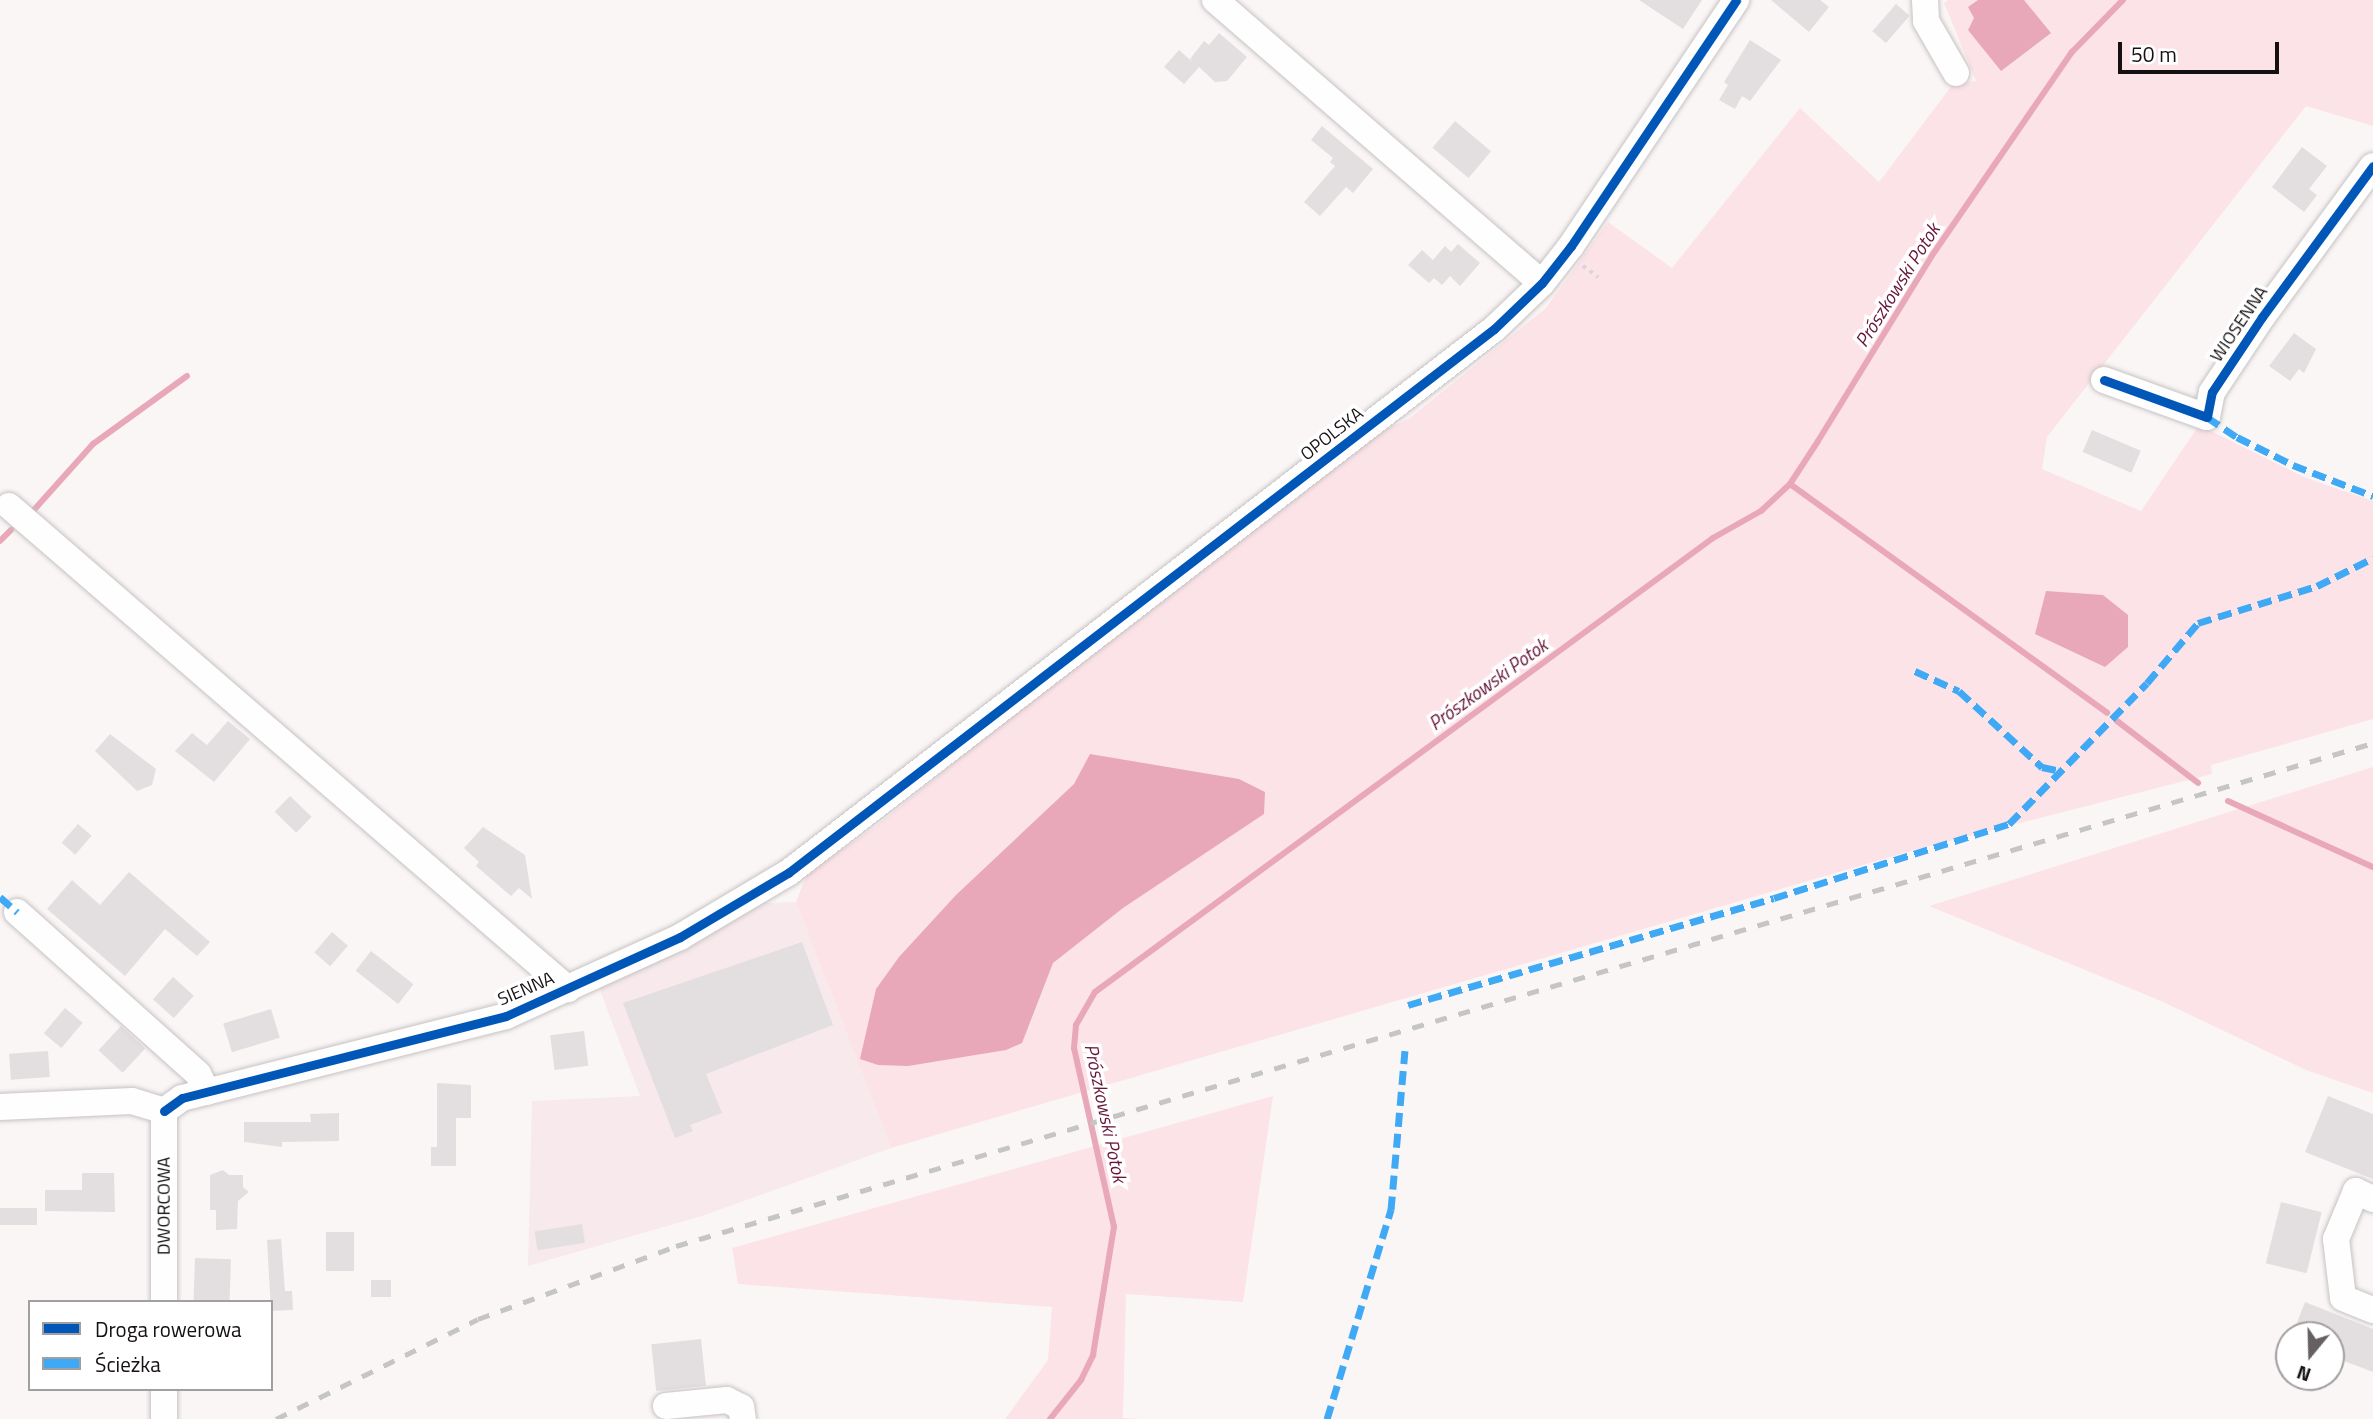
<!DOCTYPE html>
<meta charset="utf-8">
<style>
body{margin:0}
#map{position:relative;width:2373px;height:1419px;overflow:hidden;background:#fbf6f6;font-family:"Titillium Web",sans-serif}
div>[style]{position:absolute}
.built>*{inset:0;background:#f7e9ec}
.green>*{inset:0;background:#fce3e8}
.water>*{inset:0;background:#e8a8ba}
.stream>*{height:6px;margin:-3px;padding:0 3px;transform-origin:3px;border-radius:3px;background:#e8a8ba}
.building>*{inset:0;background:#e3dedf;transform-origin:0 0}
.path>*{height:3.5px;margin-top:-1.75px;transform-origin:0;background:repeating-linear-gradient(90deg,#d8d6d7 0 3.5px,transparent 0 8.5px)}
.roads{filter:drop-shadow(0 0 2px #c7c2c3) drop-shadow(0 0 2px #c7c2c3)}
.minor>*{height:26px;margin:-13px;padding:0 13px;transform-origin:13px;border-radius:13px;background:#fefefe}
.rail>*{height:5px;margin-top:-2.5px;transform-origin:0;background:repeating-linear-gradient(90deg,#c5c5c5 0 12px,transparent 0 24px)}
.quiet>*{height:7px;margin-top:-3.5px;transform-origin:0;background:repeating-linear-gradient(90deg,#3fa9f5 0 14px,transparent 0 21px)}
.cycleway>*{height:9px;margin:-4.5px;padding:0 4.5px;transform-origin:4.5px;border-radius:4.5px;background:#0057b8}
span{translate:-50% -50%;white-space:nowrap;text-align:center;line-height:1.15;-webkit-text-stroke:7px #fff;paint-order:stroke}
.street-label{font-size:18px;color:#151012}
.water-label{font-size:19px;color:#661637;font-style:italic}
.legend{position:absolute;left:28px;top:1300px;width:245px;height:91px;box-sizing:border-box;background:#fff;border:2px solid #a19fa0;margin:0;padding:9px 12px;list-style:none;font-size:21px;color:#151012}
.legend li{display:flex;align-items:center;gap:14px;height:35px}
.legend b{width:35px;border:2px solid #a19fa0}
.north{position:absolute;left:2275px;top:1321px;width:70px;height:70px;box-sizing:border-box;background:#fff;border:2px solid #a19fa0;border-radius:50%;rotate:199deg;font-size:19px;font-weight:700;line-height:28px;text-align:center;color:#151012}
.north::after{content:'';display:block;margin:auto;width:24px;height:32px;background:#666062;clip-path:polygon(50% 0,100% 100%,50% 72%,0 100%)}
.scale{position:absolute;left:2118px;top:42px;width:161px;height:32px;box-sizing:border-box;border:4px solid #151012;border-top:0;padding-left:9px;font-size:21px;line-height:24px;white-space:nowrap;color:#151012;-webkit-text-stroke:5px #fff;paint-order:stroke}
</style>
<div id="map">
<div class="built">
<div style="clip-path:polygon(796px 902px,891px 1148px,702px 1216px,528px 1266px,532px 1101px,640px 1096px,595px 977px,738px 904px)"></div>
</div>
<div class="green">
<div style="clip-path:polygon(1948px 0,2373px 0,2373px 126px,2306px 106px,2047px 437px,2042px 469px,2141px 511px,2199px 425px,2304px 477px,2373px 501px,2373px 719px,2211px 765px,2212px 774px,1918px 849px,891px 1148px,796px 902px,807px 874px,875px 827px,1330px 456px,1410px 418px,1546px 308px,1608px 222px,1672px 268px,1800px 108px,1879px 182px,1953px 84px,1976px 81px,1944px 3px)"></div>
<div style="clip-path:polygon(2373px 767px,2373px 1093px,2306px 1070px,2161px 1001px,1929px 906px)"></div>
<div style="clip-path:polygon(1273px 1096px,1243px 1302px,1126px 1294px,1123px 1418px,1141px 1419px,1005px 1419px,1048px 1360px,1052px 1307px,738px 1284px,732px 1248px)"></div>
</div>
<div class="water">
<div style="clip-path:polygon(1978px 0,2024px 0,2051px 33px,2001px 71px,1968px 30px,1974px 18px,1968px 7px)"></div>
<div style="clip-path:polygon(2046px 591px,2103px 595px,2128px 615px,2128px 647px,2105px 667px,2035px 634px)"></div>
<div style="clip-path:polygon(1090px 754px,1239px 779px,1265px 792px,1264px 814px,1123px 908px,1053px 963px,1022px 1043px,1006px 1050px,908px 1066px,878px 1065px,860px 1059px,876px 989px,899px 957px,956px 895px,1074px 784px)"></div>
</div>
<div class="stream">
<div style="left:1790px;top:484px;width:391px;rotate:35.8deg"></div>
<div style="left:33px;top:511px;width:90px;rotate:-48.2deg"></div>
<div style="left:93px;top:444px;width:116px;rotate:-35.9deg"></div>
<div style="left:0;top:541px;width:16px;rotate:-45deg"></div>
<div style="left:2117px;top:721px;width:102px;rotate:37.4deg"></div>
<div style="left:2228px;top:801px;width:159px;rotate:24.5deg"></div>
<div style="left:1050px;top:1419px;width:50px;rotate:-51.5deg"></div>
<div style="left:1081px;top:1380px;width:28px;rotate:-64deg"></div>
<div style="left:1093px;top:1355px;width:130px;rotate:-80.7deg"></div>
<div style="left:1114px;top:1227px;width:183px;rotate:-102.6deg"></div>
<div style="left:1074px;top:1048px;width:23px;rotate:-85deg"></div>
<div style="left:1076px;top:1025px;width:38px;rotate:-60deg"></div>
<div style="left:1095px;top:992px;width:767px;rotate:-36.3deg"></div>
<div style="left:1713px;top:538px;width:55px;rotate:-29.4deg"></div>
<div style="left:1761px;top:511px;width:40px;rotate:-43deg"></div>
<div style="left:1790px;top:484px;width:51px;rotate:-56.9deg"></div>
<div style="left:1818px;top:441px;width:216px;rotate:-58.4deg"></div>
<div style="left:1931px;top:257px;width:249px;rotate:-55.5deg"></div>
<div style="left:2072px;top:52px;width:73px;rotate:-45.6deg"></div>
</div>
<div class="building">
<div style="clip-path:polygon(1639px 0,1702px 0,1683px 29px)"></div>
<div style="clip-path:polygon(1771px 0,1820px 0,1829px 7px,1809px 32px)"></div>
<div style="left:1896px;top:4px;width:18px;height:36px;rotate:41deg"></div>
<div style="clip-path:polygon(1219px 33px,1247px 57px,1227px 81px,1215px 82px,1199px 67px,1184px 84px,1164px 67px,1179px 50px,1195px 64px,1190px 59px,1204px 41px,1209px 45px)"></div>
<div style="clip-path:polygon(1750px 40px,1781px 60px,1750px 101px,1742px 96px,1735px 109px,1719px 100px,1728px 85px,1724px 82px)"></div>
<div style="left:1455px;top:121px;width:47px;height:35px;rotate:40deg"></div>
<div style="clip-path:polygon(1322px 126px,1373px 169px,1353px 193px,1346px 187px,1320px 216px,1304px 202px,1335px 166px,1330px 162px,1333px 158px,1311px 140px)"></div>
<div style="clip-path:polygon(2302px 147px,2327px 166px,2309px 189px,2317px 195px,2304px 212px,2272px 187px)"></div>
<div style="clip-path:polygon(1458px 244px,1480px 263px,1460px 286px,1450px 276px,1442px 285px,1434px 278px,1429px 283px,1408px 265px,1422px 250px,1433px 260px,1445px 246px,1451px 252px)"></div>
<div style="clip-path:polygon(2294px 333px,2316px 349px,2304px 373px,2299px 369px,2290px 381px,2269px 366px)"></div>
<div style="left:2092px;top:430px;width:53px;height:24px;rotate:23deg"></div>
<div style="clip-path:polygon(228px 721px,250px 739px,214px 782px,175px 751px,192px 733px,207px 745px)"></div>
<div style="clip-path:polygon(110px 734px,156px 769px,152px 785px,137px 791px,95px 751px)"></div>
<div style="left:290px;top:796px;width:30px;height:22px;rotate:44deg"></div>
<div style="left:78px;top:824px;width:18px;height:25px;rotate:41deg"></div>
<div style="clip-path:polygon(483px 827px,525px 855px,532px 899px,519px 888px,511px 896px,476px 866px,479px 862px,464px 848px)"></div>
<div style="clip-path:polygon(129px 872px,210px 942px,197px 956px,165px 929px,125px 976px,47px 909px,72px 880px,100px 905px)"></div>
<div style="left:332px;top:932px;width:21px;height:27px;rotate:41deg"></div>
<div style="clip-path:polygon(802px 942px,833px 1025px,706px 1074px,722px 1113px,690px 1125px,693px 1131px,675px 1138px,623px 1003px)"></div>
<div style="left:371px;top:951px;width:54px;height:25px;rotate:38deg"></div>
<div style="left:173px;top:977px;width:28px;height:30px;rotate:42deg"></div>
<div style="left:65px;top:1008px;width:23px;height:33px;rotate:40deg"></div>
<div style="left:271px;top:1009px;width:30px;height:50px;rotate:73deg"></div>
<div style="left:121px;top:1026px;width:33px;height:33px;rotate:43deg"></div>
<div style="left:584px;top:1031px;width:35px;height:34px;rotate:83deg"></div>
<div style="left:48px;top:1051px;width:26px;height:39px;rotate:86deg"></div>
<div style="clip-path:polygon(437px 1083px,471px 1085px,471px 1118px,456px 1118px,456px 1166px,431px 1166px,431px 1147px,437px 1147px)"></div>
<div style="clip-path:polygon(2328px 1096px,2373px 1114px,2373px 1179px,2305px 1152px)"></div>
<div style="clip-path:polygon(339px 1113px,339px 1141px,282px 1142px,282px 1147px,244px 1142px,244px 1122px,311px 1122px,310px 1114px)"></div>
<div style="clip-path:polygon(223px 1170px,229px 1175px,243px 1175px,243px 1187px,249px 1192px,238px 1201px,237px 1229px,216px 1230px,216px 1210px,210px 1210px,210px 1175px)"></div>
<div style="clip-path:polygon(82px 1173px,114px 1173px,115px 1212px,45px 1211px,45px 1190px,82px 1190px)"></div>
<div style="left:2281px;top:1202px;width:42px;height:63px;rotate:14deg"></div>
<div style="left:0;top:1208px;width:37px;height:17px"></div>
<div style="left:582px;top:1224px;width:19px;height:48px;rotate:81deg"></div>
<div style="left:326px;top:1232px;width:28px;height:39px"></div>
<div style="clip-path:polygon(281px 1239px,285px 1291px,292px 1291px,293px 1310px,271px 1311px,267px 1240px)"></div>
<div style="left:195px;top:1258px;width:36px;height:44px;rotate:2deg"></div>
<div style="left:391px;top:1280px;width:17px;height:20px;rotate:90deg"></div>
<div style="clip-path:polygon(2305px 1302px,2373px 1329px,2373px 1372px,2331px 1356px,2331px 1335px,2292px 1335px)"></div>
<div style="left:701px;top:1339px;width:47px;height:50px;rotate:84deg"></div>
</div>
<div class="path">
<div style="left:1583px;top:266px;width:19px;rotate:36deg"></div>
</div>
<div class="roads">
<div class="minor">
<div style="left:1215px;top:0;width:432px;rotate:40.9deg"></div>
<div style="left:1925px;top:0;width:21px;rotate:87deg"></div>
<div style="left:1926px;top:21px;width:60px;rotate:60deg"></div>
<div style="left:2104px;top:380px;width:109px;rotate:19.8deg"></div>
<div style="left:2207px;top:417px;width:25px;rotate:-79deg"></div>
<div style="left:2212px;top:392px;width:90px;rotate:-56.3deg"></div>
<div style="left:2262px;top:317px;width:187px;rotate:-53.7deg"></div>
<div style="left:9px;top:506px;width:739px;rotate:40.83deg"></div>
<div style="left:17px;top:912px;width:243px;rotate:41.8deg"></div>
<div style="left:198px;top:1074px;width:20px;rotate:63deg"></div>
<div style="left:0;top:1107px;width:132px;rotate:-2.6deg"></div>
<div style="left:132px;top:1101px;width:34px;rotate:17deg"></div>
<div style="left:164px;top:1111px;width:22px;rotate:-36deg"></div>
<div style="left:182px;top:1098px;width:334px;rotate:-14.2deg"></div>
<div style="left:506px;top:1016px;width:191px;rotate:-24.4deg"></div>
<div style="left:680px;top:937px;width:126px;rotate:-30.7deg"></div>
<div style="left:788px;top:873px;width:891px;rotate:-37.62deg"></div>
<div style="left:1494px;top:329px;width:66px;rotate:-43.8deg"></div>
<div style="left:1542px;top:283px;width:47px;rotate:-51.9deg"></div>
<div style="left:1571px;top:246px;width:296px;rotate:-56.1deg"></div>
<div style="left:2373px;top:1199px;width:19px;rotate:-155deg"></div>
<div style="left:2356px;top:1191px;width:52px;rotate:112.6deg"></div>
<div style="left:2336px;top:1239px;width:59px;rotate:83.2deg"></div>
<div style="left:2343px;top:1298px;width:32px;rotate:22deg"></div>
<div style="left:164px;top:1302px;width:191px;rotate:-90deg"></div>
<div style="left:164px;top:1389px;width:30px;rotate:90deg"></div>
<div style="left:666px;top:1406px;width:61px;rotate:-5.6deg"></div>
<div style="left:727px;top:1400px;width:16px;rotate:27deg"></div>
<div style="left:741px;top:1407px;width:12px;rotate:81deg"></div>
</div>
</div>
<div class="rail">
<div style="left:276px;top:1419px;width:225px;rotate:-26.3deg"></div>
<div style="left:478px;top:1319px;width:211px;rotate:-20.2deg"></div>
<div style="left:676px;top:1246px;width:1770px;rotate:-16.51deg"></div>
</div>
<div class="quiet">
<div style="left:2207px;top:417px;width:36px;rotate:34deg"></div>
<div style="left:2237px;top:437px;width:63px;rotate:26.6deg"></div>
<div style="left:2293px;top:465px;width:86px;rotate:21.2deg"></div>
<div style="left:1915px;top:671px;width:48px;rotate:24.4deg"></div>
<div style="left:1959px;top:691px;width:113px;rotate:42.5deg"></div>
<div style="left:2042px;top:767px;width:19px;rotate:12deg"></div>
<div style="left:0;top:897px;width:23px;rotate:41deg"></div>
<div style="left:1408px;top:1005px;width:381px;rotate:-16.3deg"></div>
<div style="left:1774px;top:898px;width:246px;rotate:-17.5deg"></div>
<div style="left:2009px;top:824px;width:197px;rotate:-45.6deg"></div>
<div style="left:2147px;top:683px;width:79px;rotate:-49.6deg"></div>
<div style="left:2198px;top:623px;width:125px;rotate:-17.3deg"></div>
<div style="left:2317px;top:586px;width:63px;rotate:-26.6deg"></div>
<div style="left:1327px;top:1419px;width:219px;rotate:-73deg"></div>
<div style="left:1391px;top:1210px;width:160px;rotate:-85deg"></div>
</div>
<div class="cycleway">
<div style="left:2104px;top:380px;width:109px;rotate:19.8deg"></div>
<div style="left:2207px;top:417px;width:25px;rotate:-79deg"></div>
<div style="left:2212px;top:392px;width:90px;rotate:-56.3deg"></div>
<div style="left:2262px;top:317px;width:187px;rotate:-53.7deg"></div>
<div style="left:164px;top:1111px;width:22px;rotate:-36deg"></div>
<div style="left:182px;top:1098px;width:334px;rotate:-14.2deg"></div>
<div style="left:506px;top:1016px;width:191px;rotate:-24.4deg"></div>
<div style="left:680px;top:937px;width:126px;rotate:-30.7deg"></div>
<div style="left:788px;top:873px;width:891px;rotate:-37.62deg"></div>
<div style="left:1494px;top:329px;width:66px;rotate:-43.8deg"></div>
<div style="left:1542px;top:283px;width:47px;rotate:-51.9deg"></div>
<div style="left:1571px;top:246px;width:296px;rotate:-56.1deg"></div>
</div>
<div class="street-label">
<span style="left:2239px;top:324px;rotate:-56deg">WIOSENNA</span>
<span style="left:1332px;top:434px;rotate:-38deg">OPOLSKA</span>
<span style="left:526px;top:989px;rotate:-23deg">SIENNA</span>
<span style="left:164px;top:1206px;rotate:-90deg">DWORCOWA</span>
</div>
<div class="water-label">
<span style="left:1897px;top:285px;rotate:-58deg">Prószkowski Potok</span>
<span style="left:1488px;top:684px;rotate:-36deg">Prószkowski Potok</span>
<span style="left:1106px;top:1113px;rotate:78deg">Prószkowski Potok</span>
</div>
<ul class="legend">
<li><b style="height:9px;background:#0057b8"></b>Droga rowerowa</li>
<li><b style="height:9px;background:#3fa9f5"></b>Ścieżka</li>
</ul>
<div class="north">N</div>
<div class="scale">50 m</div>
</div>
